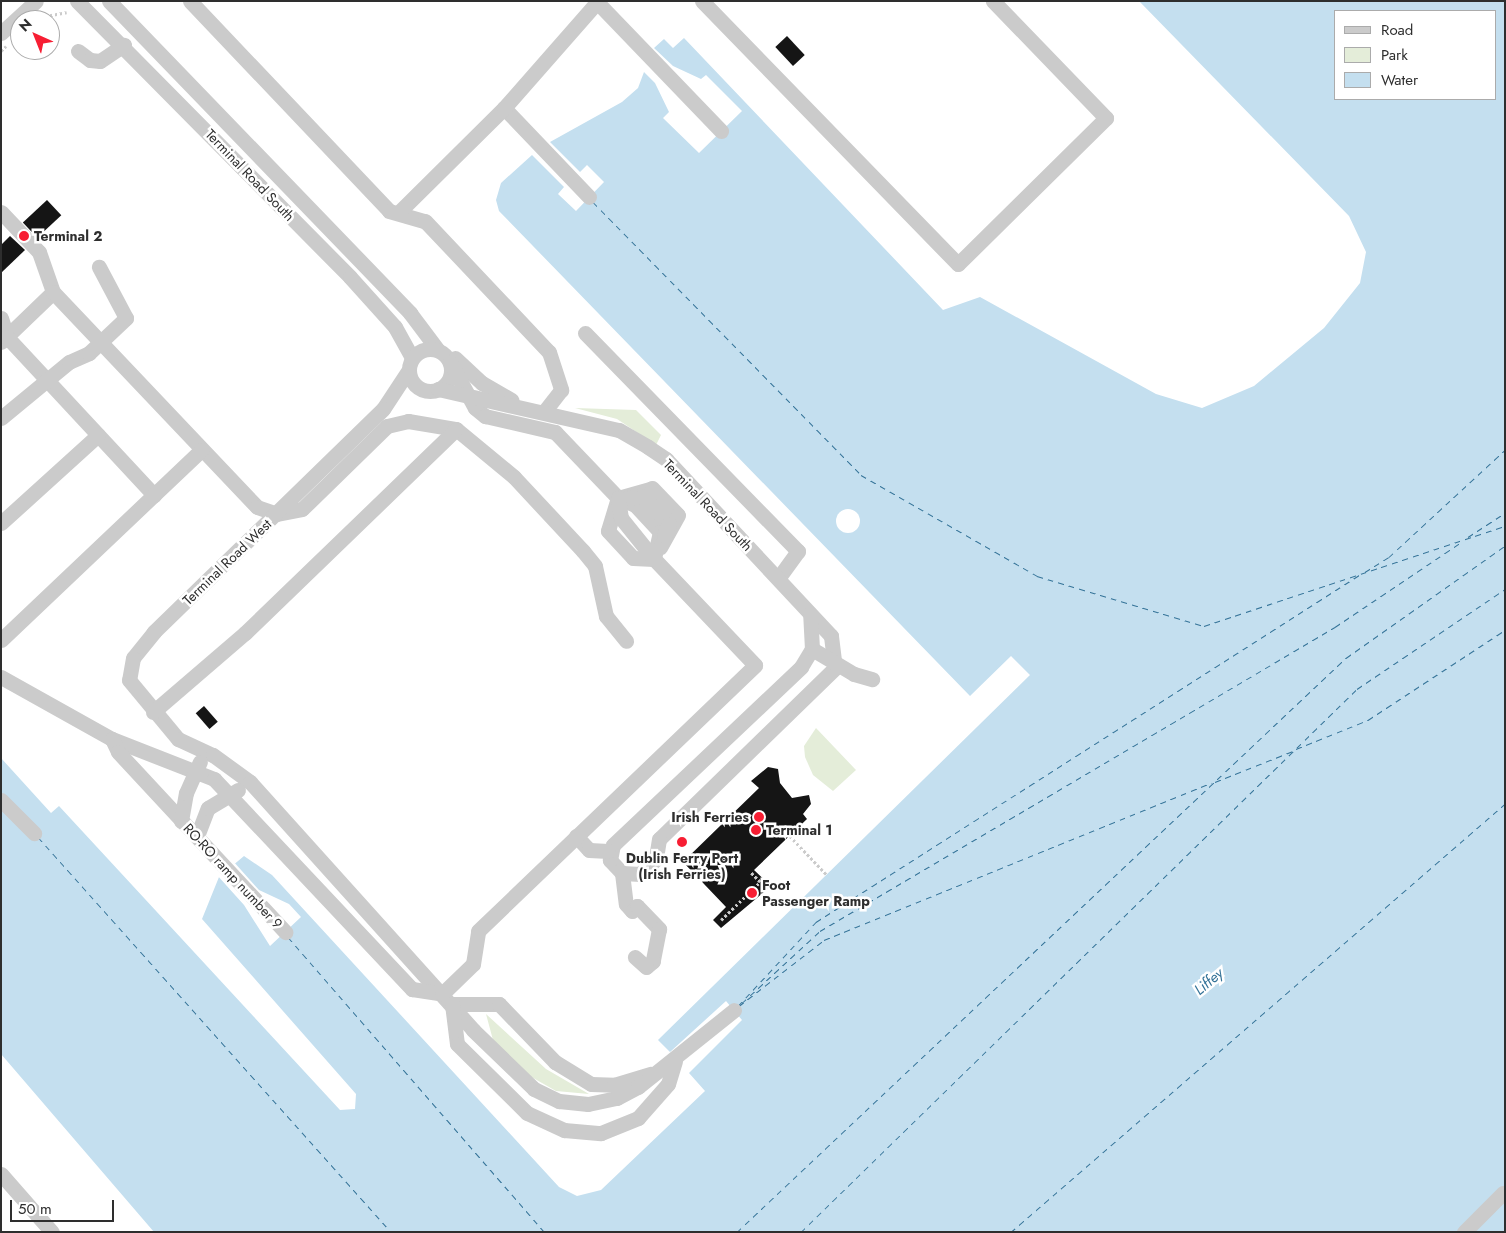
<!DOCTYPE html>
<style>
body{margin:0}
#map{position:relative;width:1506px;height:1233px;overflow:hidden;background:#fff;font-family:Jost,sans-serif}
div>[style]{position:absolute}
.green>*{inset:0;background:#e4edd9}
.water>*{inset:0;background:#c4dfef}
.pier>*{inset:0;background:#fff}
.round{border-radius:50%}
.ferry>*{height:1px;margin-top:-0.5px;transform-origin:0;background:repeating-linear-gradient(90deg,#347398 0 6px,transparent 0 11px)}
.building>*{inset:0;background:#151515;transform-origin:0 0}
.path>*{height:2.5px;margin-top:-1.25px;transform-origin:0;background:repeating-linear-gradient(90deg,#cbcbcb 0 2.5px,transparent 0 5px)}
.minor>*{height:15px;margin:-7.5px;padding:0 7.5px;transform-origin:7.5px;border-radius:7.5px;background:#cbcbcb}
.minor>.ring{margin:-7.5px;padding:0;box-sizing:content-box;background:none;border:15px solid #cbcbcb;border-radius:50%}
.minor-bridge>*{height:15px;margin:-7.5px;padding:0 7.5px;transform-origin:7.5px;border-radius:7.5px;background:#cbcbcb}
.dots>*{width:14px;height:14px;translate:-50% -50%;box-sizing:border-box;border:2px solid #fff;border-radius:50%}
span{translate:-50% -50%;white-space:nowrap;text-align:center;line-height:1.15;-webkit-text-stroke:5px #fff;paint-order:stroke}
.street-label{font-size:14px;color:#2e2e2e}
.poi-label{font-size:14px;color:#2e2e2e;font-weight:700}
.left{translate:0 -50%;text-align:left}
.right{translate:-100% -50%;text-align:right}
.water-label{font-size:15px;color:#347398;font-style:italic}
.frame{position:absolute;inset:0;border:2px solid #2e2e2e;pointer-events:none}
.legend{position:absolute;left:1334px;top:10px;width:162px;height:90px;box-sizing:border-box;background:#fff;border:1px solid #ababab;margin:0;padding:6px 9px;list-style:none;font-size:15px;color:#2e2e2e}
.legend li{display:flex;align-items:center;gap:10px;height:25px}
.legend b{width:25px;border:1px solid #ababab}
.north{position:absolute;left:10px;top:10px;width:50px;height:50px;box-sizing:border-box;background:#fff;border:1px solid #ababab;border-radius:50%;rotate:316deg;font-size:14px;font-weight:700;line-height:20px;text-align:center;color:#2e2e2e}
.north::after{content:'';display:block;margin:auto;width:18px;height:22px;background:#f71e33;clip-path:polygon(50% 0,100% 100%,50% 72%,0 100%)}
.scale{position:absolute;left:10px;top:1200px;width:104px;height:22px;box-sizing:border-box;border:2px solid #2e2e2e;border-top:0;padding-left:6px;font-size:15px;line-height:18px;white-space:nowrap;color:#2e2e2e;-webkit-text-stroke:4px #fff;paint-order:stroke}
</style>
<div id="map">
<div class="green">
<div style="clip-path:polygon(575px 408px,636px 410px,661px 435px,656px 445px,617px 419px)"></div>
<div style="clip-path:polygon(816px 728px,856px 770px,833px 791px,813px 775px,805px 757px,804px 746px)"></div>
<div style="clip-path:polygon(486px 1014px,546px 1069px,589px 1094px,556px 1091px,528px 1075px,493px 1040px)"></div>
</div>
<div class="water">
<div style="clip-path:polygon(evenodd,1139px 1px,1505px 1px,1505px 1232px,154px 1232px,1px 1054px,1px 758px,51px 813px,59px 806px,340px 1110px,355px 1109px,356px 1094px,202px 919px,219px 877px,244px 856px,272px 875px,559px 1187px,577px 1196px,601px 1190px,705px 1091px,689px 1073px,742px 1020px,726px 1001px,670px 1052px,658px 1040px,1030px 675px,1011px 656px,970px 696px,499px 211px,496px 200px,501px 183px,532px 155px,564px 187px,558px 194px,576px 211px,604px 182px,587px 165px,580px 172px,550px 142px,622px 102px,638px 88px,644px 72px,655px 83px,669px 112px,663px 118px,699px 153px,742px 111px,706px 75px,701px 79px,673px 66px,654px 48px,664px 39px,673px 48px,684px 38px,943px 310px,980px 297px,1156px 394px,1202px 408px,1254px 386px,1324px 328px,1360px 283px,1366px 252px,1349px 216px,1139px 1px,1335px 11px,1495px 11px,1495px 99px,1335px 99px,1335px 11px)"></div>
</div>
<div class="pier">
<div class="round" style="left:836px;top:509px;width:24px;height:24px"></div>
<div style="clip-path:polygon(233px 861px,259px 890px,289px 904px,301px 917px,270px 946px,244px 905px,217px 875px)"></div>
</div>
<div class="ferry">
<div style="left:593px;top:202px;width:383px;rotate:45.5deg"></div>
<div style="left:861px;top:475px;width:203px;rotate:29.8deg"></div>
<div style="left:1037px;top:576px;width:174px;rotate:16.7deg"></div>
<div style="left:1204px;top:626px;width:317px;rotate:-18.4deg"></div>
<div style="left:1468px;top:537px;width:44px;rotate:-33deg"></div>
<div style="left:1365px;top:572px;width:28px;rotate:-32deg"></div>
<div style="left:1389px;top:557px;width:158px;rotate:-42.7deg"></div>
<div style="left:1296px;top:749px;width:78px;rotate:-21.9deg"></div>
<div style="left:1368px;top:720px;width:164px;rotate:-33.3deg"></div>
<div style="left:1215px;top:782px;width:84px;rotate:-21.7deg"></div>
<div style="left:38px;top:837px;width:530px;rotate:48.21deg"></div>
<div style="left:288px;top:937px;width:391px;rotate:49deg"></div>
<div style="left:742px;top:1003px;width:106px;rotate:-42.7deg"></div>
<div style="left:820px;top:931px;width:598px;rotate:-30.55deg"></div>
<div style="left:1335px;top:627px;width:154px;rotate:-33.9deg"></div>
<div style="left:738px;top:1006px;width:115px;rotate:-47.1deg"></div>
<div style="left:816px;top:922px;width:647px;rotate:-32.56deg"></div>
<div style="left:739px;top:1006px;width:108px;rotate:-37.8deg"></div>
<div style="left:824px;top:940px;width:418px;rotate:-22.1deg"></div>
<div style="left:737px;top:1232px;width:837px;rotate:-43.31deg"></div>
<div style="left:1346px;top:658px;width:194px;rotate:-35.2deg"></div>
<div style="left:801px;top:1232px;width:777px;rotate:-44.32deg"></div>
<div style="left:1357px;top:689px;width:179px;rotate:-34deg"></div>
<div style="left:1011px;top:1232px;width:654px;rotate:-40.91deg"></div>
</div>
<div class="building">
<div style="left:787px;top:36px;width:26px;height:16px;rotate:47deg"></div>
<div style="left:47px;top:200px;width:21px;height:33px;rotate:47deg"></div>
<div style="clip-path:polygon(10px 236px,25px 250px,1px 273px,1px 245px)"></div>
<div style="left:204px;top:706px;width:21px;height:11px;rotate:49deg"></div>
<div style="clip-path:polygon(768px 767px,778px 769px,780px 783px,792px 798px,809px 795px,811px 804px,803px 814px,807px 819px,754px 870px,771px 886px,721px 928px,713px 920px,726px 907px,683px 862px,759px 788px,751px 781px)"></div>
</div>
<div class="path">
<div style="left:40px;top:17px;width:27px;rotate:-10deg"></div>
<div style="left:1px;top:51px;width:7px;rotate:-45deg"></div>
<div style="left:711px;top:814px;width:15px;rotate:42deg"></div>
<div style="left:790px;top:836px;width:54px;rotate:46.5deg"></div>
<div style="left:721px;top:920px;width:54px;rotate:-44.3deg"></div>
<div style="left:760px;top:882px;width:13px;rotate:-135deg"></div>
</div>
<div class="minor">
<div style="left:77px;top:1px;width:388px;rotate:45.3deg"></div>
<div style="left:350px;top:277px;width:67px;rotate:48deg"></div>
<div style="left:395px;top:327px;width:35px;rotate:61deg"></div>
<div style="left:109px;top:1px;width:434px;rotate:46deg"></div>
<div style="left:410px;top:313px;width:45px;rotate:53.1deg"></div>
<div style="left:190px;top:1px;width:289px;rotate:46.5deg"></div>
<div style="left:389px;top:211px;width:37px;rotate:16deg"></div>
<div style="left:425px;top:221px;width:180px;rotate:46.6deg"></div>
<div style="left:549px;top:352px;width:40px;rotate:72deg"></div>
<div style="left:561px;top:390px;width:28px;rotate:128deg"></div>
<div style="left:702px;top:1px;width:367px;rotate:45.8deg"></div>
<div style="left:958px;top:264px;width:208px;rotate:-44.6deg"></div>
<div style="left:1106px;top:118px;width:163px;rotate:-134deg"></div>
<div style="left:597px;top:2px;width:179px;rotate:46.1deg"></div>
<div style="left:1px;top:33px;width:47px;rotate:-42.4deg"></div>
<div style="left:78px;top:51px;width:15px;rotate:37deg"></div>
<div style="left:90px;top:60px;width:10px;rotate:6deg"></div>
<div style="left:100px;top:61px;width:29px;rotate:-34deg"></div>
<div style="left:504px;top:108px;width:123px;rotate:46.3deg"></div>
<div style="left:1px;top:212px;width:55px;rotate:46.5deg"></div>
<div style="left:39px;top:252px;width:42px;rotate:70.7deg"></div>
<div style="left:53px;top:292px;width:72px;rotate:136.1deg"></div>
<div style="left:398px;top:213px;width:149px;rotate:-44.7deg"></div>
<div style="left:504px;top:108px;width:142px;rotate:-48.7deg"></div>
<div style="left:53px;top:292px;width:296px;rotate:46.5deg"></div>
<div style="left:257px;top:507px;width:21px;rotate:19deg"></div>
<div style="left:277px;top:514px;width:25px;rotate:-11deg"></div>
<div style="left:302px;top:509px;width:119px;rotate:-44.3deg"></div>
<div style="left:387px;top:426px;width:22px;rotate:-13deg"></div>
<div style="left:408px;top:421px;width:49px;rotate:9.5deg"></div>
<div style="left:456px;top:429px;width:75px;rotate:39.6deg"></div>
<div style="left:514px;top:477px;width:101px;rotate:47deg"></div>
<div style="left:583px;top:551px;width:19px;rotate:51deg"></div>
<div style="left:595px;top:566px;width:51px;rotate:77.6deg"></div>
<div style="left:606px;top:616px;width:32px;rotate:51deg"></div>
<div style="left:1px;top:318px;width:20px;rotate:72deg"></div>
<div style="left:7px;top:337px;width:216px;rotate:47.1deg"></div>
<div style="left:585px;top:333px;width:305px;rotate:45.7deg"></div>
<div style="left:798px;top:551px;width:34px;rotate:126deg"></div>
<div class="ring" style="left:409px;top:349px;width:27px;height:27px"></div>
<div style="left:455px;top:358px;width:37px;rotate:43deg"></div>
<div style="left:482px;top:383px;width:34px;rotate:30deg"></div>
<div style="left:450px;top:362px;width:52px;rotate:61.5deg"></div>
<div style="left:475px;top:408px;width:13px;rotate:39deg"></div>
<div style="left:485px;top:416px;width:72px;rotate:12.9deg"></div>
<div style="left:555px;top:432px;width:91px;rotate:46.3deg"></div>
<div style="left:618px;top:498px;width:18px;rotate:22deg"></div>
<div style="left:635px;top:505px;width:37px;rotate:47deg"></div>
<div style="left:660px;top:532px;width:28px;rotate:103deg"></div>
<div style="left:408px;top:371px;width:45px;rotate:123.3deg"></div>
<div style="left:383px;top:409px;width:320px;rotate:135.8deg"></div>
<div style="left:154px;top:632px;width:33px;rotate:129deg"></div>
<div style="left:133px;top:658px;width:22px;rotate:100deg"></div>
<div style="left:129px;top:680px;width:77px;rotate:50.3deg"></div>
<div style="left:178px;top:739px;width:38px;rotate:25deg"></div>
<div style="left:213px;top:755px;width:46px;rotate:36.1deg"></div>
<div style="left:250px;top:782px;width:334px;rotate:48deg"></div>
<div style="left:438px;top:389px;width:186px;rotate:12.8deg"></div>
<div style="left:619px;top:430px;width:34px;rotate:30deg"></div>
<div style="left:648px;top:447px;width:22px;rotate:34deg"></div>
<div style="left:666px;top:459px;width:242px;rotate:47deg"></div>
<div style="left:831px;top:636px;width:32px;rotate:83deg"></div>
<div style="left:835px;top:668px;width:245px;rotate:135.8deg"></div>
<div style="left:659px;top:839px;width:20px;rotate:99deg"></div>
<div style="left:656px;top:859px;width:22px;rotate:137deg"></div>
<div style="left:640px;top:874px;width:18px;rotate:-177deg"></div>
<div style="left:622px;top:873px;width:18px;rotate:-133deg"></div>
<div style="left:610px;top:860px;width:15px;rotate:-79deg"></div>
<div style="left:613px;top:845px;width:259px;rotate:-43.4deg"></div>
<div style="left:801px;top:667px;width:21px;rotate:-59deg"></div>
<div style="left:812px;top:649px;width:35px;rotate:-93deg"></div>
<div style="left:1px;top:418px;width:88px;rotate:-39.5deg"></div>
<div style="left:69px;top:362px;width:22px;rotate:-24deg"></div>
<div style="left:89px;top:353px;width:51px;rotate:-43.4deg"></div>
<div style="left:126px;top:318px;width:58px;rotate:-117.9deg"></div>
<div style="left:618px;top:498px;width:35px;rotate:-16deg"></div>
<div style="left:652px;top:488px;width:37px;rotate:46deg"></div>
<div style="left:678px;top:515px;width:37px;rotate:119deg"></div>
<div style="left:628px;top:498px;width:15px;rotate:-8deg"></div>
<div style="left:643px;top:496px;width:38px;rotate:47deg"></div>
<div style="left:669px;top:524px;width:12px;rotate:114deg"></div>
<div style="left:617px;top:501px;width:31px;rotate:107deg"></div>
<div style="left:608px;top:531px;width:37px;rotate:47deg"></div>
<div style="left:633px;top:558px;width:21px;rotate:3deg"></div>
<div style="left:1px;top:523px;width:131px;rotate:-42.2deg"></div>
<div style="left:1px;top:640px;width:276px;rotate:-43.5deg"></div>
<div style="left:812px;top:649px;width:49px;rotate:30.8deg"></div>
<div style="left:854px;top:674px;width:19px;rotate:16deg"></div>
<div style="left:1px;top:677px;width:127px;rotate:29.2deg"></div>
<div style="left:112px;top:739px;width:110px;rotate:21.4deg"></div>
<div style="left:214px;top:779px;width:289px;rotate:46.7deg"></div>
<div style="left:412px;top:989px;width:30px;rotate:9deg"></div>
<div style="left:153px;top:712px;width:121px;rotate:-40.7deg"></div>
<div style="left:245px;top:633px;width:293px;rotate:-44deg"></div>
<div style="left:112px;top:739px;width:14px;rotate:65deg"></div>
<div style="left:118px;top:752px;width:246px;rotate:47.1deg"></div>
<div style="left:1px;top:800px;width:47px;rotate:45deg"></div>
<div style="left:181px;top:821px;width:28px;rotate:-80deg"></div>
<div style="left:186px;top:793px;width:34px;rotate:-66deg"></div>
<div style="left:197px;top:836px;width:30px;rotate:-69deg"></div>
<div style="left:208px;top:808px;width:35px;rotate:-31deg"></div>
<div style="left:576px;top:836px;width:19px;rotate:47deg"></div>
<div style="left:589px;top:850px;width:19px;rotate:3deg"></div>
<div style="left:622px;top:873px;width:31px;rotate:83deg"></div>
<div style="left:626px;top:904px;width:9px;rotate:49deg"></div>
<div style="left:632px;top:911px;width:7px;rotate:-45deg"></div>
<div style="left:637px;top:906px;width:32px;rotate:46deg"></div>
<div style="left:659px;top:929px;width:33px;rotate:101deg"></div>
<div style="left:653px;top:961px;width:9px;rotate:139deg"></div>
<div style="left:646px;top:967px;width:15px;rotate:-138deg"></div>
<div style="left:442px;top:994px;width:43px;rotate:-44.1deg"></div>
<div style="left:473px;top:964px;width:33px;rotate:-81deg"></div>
<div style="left:478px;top:931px;width:384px;rotate:-43.8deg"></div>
<div style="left:755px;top:665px;width:146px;rotate:-133.6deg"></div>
<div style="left:654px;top:559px;width:53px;rotate:-128.8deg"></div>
<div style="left:621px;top:518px;width:20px;rotate:-99deg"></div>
<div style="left:452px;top:1004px;width:47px"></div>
<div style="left:499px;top:1004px;width:81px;rotate:46deg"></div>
<div style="left:555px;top:1062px;width:42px;rotate:31.4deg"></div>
<div style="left:591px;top:1084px;width:23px;rotate:2deg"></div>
<div style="left:614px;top:1085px;width:38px;rotate:-17deg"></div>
<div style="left:452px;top:1004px;width:40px;rotate:82.9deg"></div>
<div style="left:457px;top:1044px;width:98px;rotate:44.6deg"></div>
<div style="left:527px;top:1113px;width:41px;rotate:24.7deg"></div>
<div style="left:564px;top:1130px;width:37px;rotate:5deg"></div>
<div style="left:601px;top:1133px;width:40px;rotate:-22deg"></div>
<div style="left:638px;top:1118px;width:45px;rotate:-48.6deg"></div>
<div style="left:668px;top:1084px;width:24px;rotate:-73deg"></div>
<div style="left:1px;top:1174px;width:77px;rotate:48.7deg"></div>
<div style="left:1464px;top:1232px;width:55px;rotate:-45deg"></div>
</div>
<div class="minor-bridge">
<div style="left:473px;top:1030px;width:85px;rotate:44deg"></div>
<div style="left:534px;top:1089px;width:28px;rotate:26deg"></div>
<div style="left:559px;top:1101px;width:29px;rotate:6deg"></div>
<div style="left:588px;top:1104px;width:30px;rotate:-12deg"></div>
<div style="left:617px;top:1098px;width:24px;rotate:-28deg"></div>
<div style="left:638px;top:1087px;width:123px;rotate:-38.7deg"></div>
</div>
<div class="dots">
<div style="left:24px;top:236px;background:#f71e33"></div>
<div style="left:759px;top:817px;background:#f71e33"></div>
<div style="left:756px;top:830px;background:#f71e33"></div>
<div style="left:682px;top:842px;background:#f71e33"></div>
<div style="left:752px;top:893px;background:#f71e33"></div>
</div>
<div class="street-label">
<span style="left:250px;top:175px;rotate:46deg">Terminal Road South</span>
<span style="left:708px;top:505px;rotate:46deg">Terminal Road South</span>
<span style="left:227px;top:562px;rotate:-44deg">Terminal Road West</span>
<span style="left:233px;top:876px;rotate:47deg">RO-RO ramp number 9</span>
</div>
<div class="poi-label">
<span class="left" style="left:34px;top:236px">Terminal 2</span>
<span class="right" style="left:749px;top:817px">Irish Ferries</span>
<span class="left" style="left:766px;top:830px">Terminal 1</span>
<span style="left:682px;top:866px">Dublin Ferry Port<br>(Irish Ferries)</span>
<span class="left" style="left:762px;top:893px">Foot<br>Passenger Ramp</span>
</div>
<div class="water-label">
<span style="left:1209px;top:982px;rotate:-40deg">Liffey</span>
</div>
<div class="frame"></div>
<ul class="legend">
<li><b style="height:6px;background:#cbcbcb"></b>Road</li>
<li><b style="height:14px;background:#e4edd9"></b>Park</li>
<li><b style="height:14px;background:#c4dfef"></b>Water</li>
</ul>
<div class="north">N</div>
<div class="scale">50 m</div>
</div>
